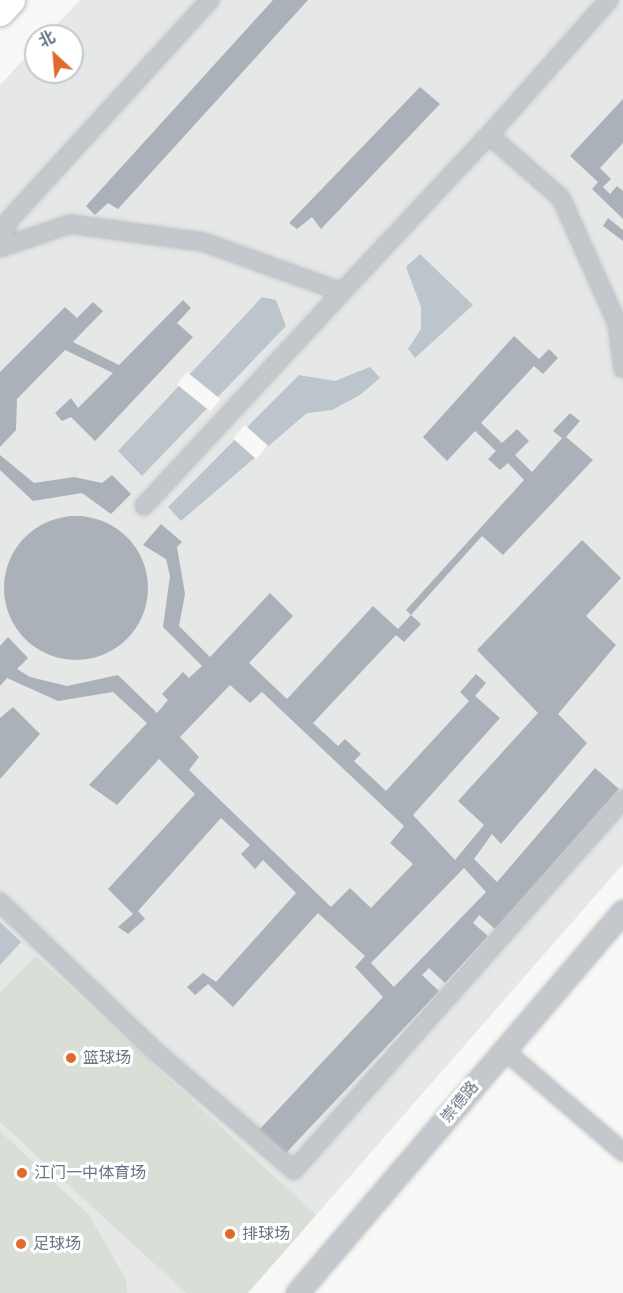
<!DOCTYPE html>
<meta charset="utf-8">
<style>
body{margin:0}
#map{position:relative;width:623px;height:1293px;overflow:hidden;background:#f8f8f6;font-family:Roboto,"Noto Sans SC",sans-serif}
div>[style]{position:absolute}
.built>*{inset:0;background:#e6e7e7}
.green>*{inset:0;background:#d9dfd7}
.water>*{inset:0;background:#bcc5cb}
.pier>*{inset:0;background:#f8f8f6;transform-origin:0 0}
.building>*{inset:0;background:#abb1b8}
.round{border-radius:50%}
.roads{filter:drop-shadow(0 0 2px #b7bbbf) drop-shadow(0 0 2px #b7bbbf)}
.minor>*{height:16px;margin:-8px;padding:0 8px;transform-origin:8px;border-radius:8px;background:#c4c7cb}
.tertiary>*{height:21px;margin:-10.5px;padding:0 10.5px;transform-origin:10.5px;border-radius:10.5px;background:#c4c7cb}
.primary>*{height:27px;margin:-13.5px;padding:0 13.5px;transform-origin:13.5px;border-radius:13.5px;background:#fff}
.dots>*{width:16px;height:16px;translate:-50% -50%;box-sizing:border-box;border:3px solid #fff;border-radius:50%}
span{translate:-50% -50%;white-space:nowrap;text-align:center;line-height:1.15;-webkit-text-stroke:6px #fff;paint-order:stroke}
.poi-label{font-size:16px;color:#687586}
.left{translate:0 -50%;text-align:left}
.street-label{font-size:16px;color:#687586}
.north{position:absolute;left:24px;top:24px;width:60px;height:60px;box-sizing:border-box;background:#fff;border:2px solid #c3c8cf;border-radius:50%;rotate:334deg;font-size:16px;font-weight:700;line-height:24px;text-align:center;color:#687586}
.north::after{content:'';display:block;margin:auto;width:21px;height:27px;background:#e06a2e;clip-path:polygon(50% 0,100% 100%,50% 72%,0 100%)}
</style>
<div id="map">
<div class="built">
<div style="clip-path:polygon(80px 0,623px 0,623px 864px,248px 1293px,0 1293px,0 85px,36px 46px,36px 72px,72px 72px,72px 36px,46px 36px)"></div>
</div>
<div class="green">
<div style="clip-path:polygon(36px 956px,316px 1215px,248px 1293px,186px 1293px,0 1122px,0 993px)"></div>
<div style="clip-path:polygon(0 1131px,88px 1214px,126px 1279px,127px 1293px,0 1293px)"></div>
</div>
<div class="water">
<div style="clip-path:polygon(420px 254px,473px 305px,415px 358px,408px 349px,421px 329px,421px 307px,406px 267px)"></div>
<div style="clip-path:polygon(262px 297px,276px 300px,286px 326px,142px 476px,118px 451px)"></div>
<div style="clip-path:polygon(370px 367px,380px 378px,360px 395px,332px 410px,307px 413px,181px 521px,168px 507px,299px 375px,335px 381px)"></div>
<div style="clip-path:polygon(0 922px,21px 942px,0 965px)"></div>
</div>
<div class="pier">
<div style="left:187px;top:372px;width:43px;height:16px;rotate:39deg"></div>
<div style="left:245px;top:425px;width:31px;height:18px;rotate:42deg"></div>
</div>
<div class="building">
<div style="clip-path:polygon(273px 0,308px 0,118px 209px,108px 203px,95px 215px,86px 206px)"></div>
<div style="clip-path:polygon(420px 87px,440px 104px,321px 229px,312px 217px,297px 229px,289px 223px)"></div>
<div style="clip-path:polygon(623px 99px,623px 143px,600px 168px,611px 179px,603px 187px,610px 194px,617px 186px,623px 191px,623px 219px,592px 189px,598px 182px,570px 156px)"></div>
<div style="clip-path:polygon(608px 218px,623px 230px,623px 241px,603px 226px)"></div>
<div style="clip-path:polygon(183px 300px,191px 308px,177px 323px,193px 337px,95px 441px,71px 417px,62px 421px,55px 413px,71px 398px,78px 408px,113px 373px,65px 350px,17px 399px,16px 430px,0 447px,0 372px,65px 307px,77px 318px,93px 302px,103px 311px,73px 342px,119px 365px)"></div>
<div style="clip-path:polygon(514px 336px,539px 359px,549px 349px,558px 358px,543px 374px,534px 366px,481px 423px,502px 443px,517px 429px,529px 441px,515px 455px,532px 472px,562px 438px,553px 431px,570px 413px,580px 421px,566px 437px,593px 460px,503px 555px,482px 536px,411px 615px,406px 610px,524px 480px,508px 463px,500px 470px,488px 459px,496px 451px,475px 431px,447px 461px,423px 437px)"></div>
<div style="clip-path:polygon(0 455px,34px 483px,74px 477px,102px 483px,112px 475px,131px 494px,111px 514px,82px 493px,33px 501px,0 470px)"></div>
<div class="round" style="left:4px;top:516px;width:144px;height:144px"></div>
<div style="clip-path:polygon(evenodd,161px 524px,182px 542px,177px 547px,185px 594px,179px 626px,210px 657px,270px 593px,293px 616px,249px 663px,287px 699px,373px 606px,398px 629px,411px 615px,421px 624px,404px 642px,396px 635px,313px 723px,338px 746px,345px 739px,361px 754px,354px 761px,386px 791px,469px 701px,460px 692px,476px 674px,486px 683px,475px 696px,500px 718px,413px 815px,455px 860px,484px 825px,458px 801px,538px 713px,477px 650px,582px 540px,621px 578px,586px 616px,616px 645px,558px 714px,587px 743px,501px 844px,492px 834px,474px 859px,497px 882px,595px 768px,619px 789px,495px 929px,479px 915px,473px 923px,488px 936px,445px 983px,429px 968px,422px 975px,439px 991px,286px 1153px,259px 1130px,383px 997px,355px 967px,365px 956px,318px 913px,233px 1007px,208px 984px,195px 995px,187px 987px,203px 973px,216px 982px,296px 893px,263px 860px,255px 869px,241px 854px,250px 845px,221px 818px,138px 911px,145px 919px,128px 934px,118px 927px,133px 914px,108px 889px,195px 794px,159px 759px,117px 805px,89px 785px,147px 723px,113px 692px,58px 701px,7px 678px,0 686px,0 646px,8px 637px,28px 658px,17px 669px,30px 677px,67px 686px,118px 675px,157px 713px,168px 700px,162px 694px,183px 672px,189px 678px,202px 666px,163px 627px,170px 576px,166px 559px,143px 545px,161px 524px,230px 685px,250px 703px,262px 692px,404px 826px,390px 843px,413px 864px,371px 908px,350px 888px,331px 907px,189px 770px,199px 757px,180px 737px,230px 685px,161px 524px,464px 868px,486px 892px,394px 987px,371px 963px,464px 868px)"></div>
<div style="clip-path:polygon(13px 707px,40px 734px,0 779px,0 718px)"></div>
</div>
<div class="roads">
<div class="minor">
<div style="left:489px;top:135px;width:181px;rotate:-48.4deg"></div>
<div style="left:0;top:246px;width:29px;rotate:-70deg"></div>
<div style="left:10px;top:219px;width:297px;rotate:-47.6deg"></div>
<div style="left:0;top:248px;width:74px;rotate:-18.9deg"></div>
<div style="left:70px;top:224px;width:134px;rotate:7.7deg"></div>
<div style="left:203px;top:242px;width:148px;rotate:19.8deg"></div>
<div style="left:342px;top:292px;width:215px;rotate:-46.9deg"></div>
<div style="left:489px;top:135px;width:96px;rotate:41.2deg"></div>
<div style="left:561px;top:198px;width:137px;rotate:65.9deg"></div>
<div style="left:617px;top:323px;width:46px;rotate:82.6deg"></div>
<div style="left:144px;top:506px;width:292px;rotate:-47.2deg"></div>
<div style="left:0;top:902px;width:215px;rotate:43.9deg"></div>
<div style="left:155px;top:1051px;width:183px;rotate:40.6deg"></div>
<div style="left:294px;top:1170px;width:496px;rotate:-48.4deg"></div>
<div style="left:504px;top:1050px;width:157px;rotate:40.6deg"></div>
</div>
<div class="tertiary">
<div style="left:297px;top:1293px;width:502px;rotate:-49.52deg"></div>
</div>
<div class="primary">
<div style="left:0;top:12px;width:16px;rotate:-47deg"></div>
</div>
</div>
<div class="dots">
<div style="left:71px;top:1058px;background:#e06a2e"></div>
<div style="left:22px;top:1173px;background:#e06a2e"></div>
<div style="left:230px;top:1234px;background:#e06a2e"></div>
<div style="left:21px;top:1244px;background:#e06a2e"></div>
</div>
<div class="poi-label">
<span class="left" style="left:83px;top:1058px">篮球场</span>
<span class="left" style="left:34px;top:1173px">江门一中体育场</span>
<span class="left" style="left:242px;top:1234px">排球场</span>
<span class="left" style="left:33px;top:1244px">足球场</span>
</div>
<div class="street-label">
<span style="left:460px;top:1102px;rotate:-50deg">崇德路</span>
</div>
<div class="north">北</div>
</div>
